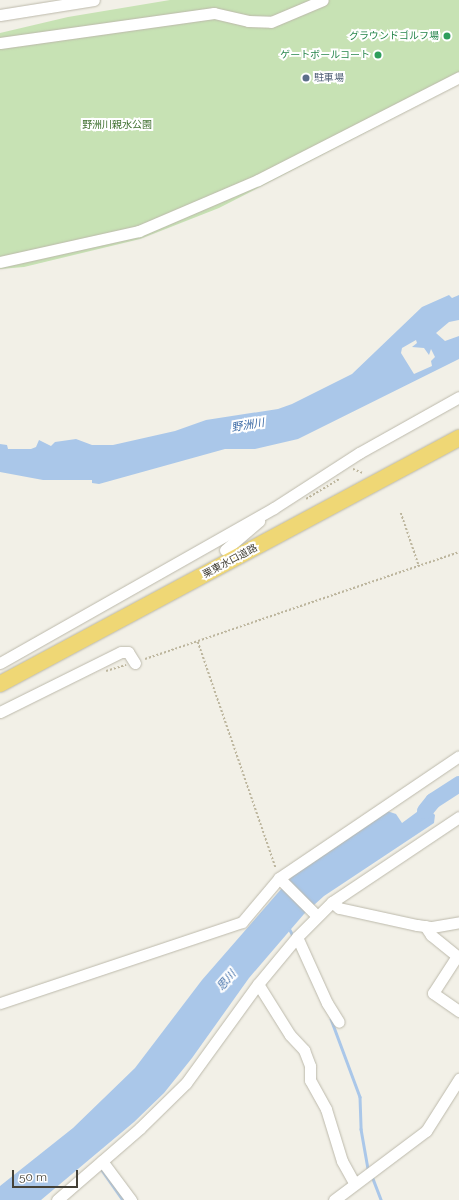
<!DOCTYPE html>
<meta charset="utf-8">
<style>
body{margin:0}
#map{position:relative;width:459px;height:1200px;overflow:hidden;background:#f2f0e7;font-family:Raleway,"Noto Sans JP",sans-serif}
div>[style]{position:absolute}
.green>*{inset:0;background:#c7e2b4}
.water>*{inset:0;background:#aac7e9}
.stream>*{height:2.5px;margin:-1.25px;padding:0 1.25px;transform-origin:1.25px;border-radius:1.25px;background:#aac7e9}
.river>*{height:16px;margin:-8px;padding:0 8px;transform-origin:8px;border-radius:8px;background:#aac7e9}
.path>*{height:1.5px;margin-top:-0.75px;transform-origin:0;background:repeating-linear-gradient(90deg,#bdb69e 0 2px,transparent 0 4px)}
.roads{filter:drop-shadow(0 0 1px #bcb9ab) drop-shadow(0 0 1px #bcb9ab)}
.minor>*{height:11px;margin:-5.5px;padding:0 5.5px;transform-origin:5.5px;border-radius:5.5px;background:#fff}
.highway>*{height:16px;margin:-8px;padding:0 8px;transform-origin:8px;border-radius:8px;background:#efd775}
.dots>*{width:11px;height:11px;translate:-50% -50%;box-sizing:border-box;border:2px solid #fff;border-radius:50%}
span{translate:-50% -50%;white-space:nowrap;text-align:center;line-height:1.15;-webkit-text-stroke:4px #fff;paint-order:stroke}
.leisure-label{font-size:10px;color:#27864d}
.right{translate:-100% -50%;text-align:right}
.service-label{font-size:10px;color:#4e5e75}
.left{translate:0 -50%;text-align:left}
.park-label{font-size:10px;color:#407030}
.street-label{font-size:10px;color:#444137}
.water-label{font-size:11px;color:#3b6aa5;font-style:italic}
.scale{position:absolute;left:12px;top:1170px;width:66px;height:18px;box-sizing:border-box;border:2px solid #444137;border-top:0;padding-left:5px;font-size:12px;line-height:14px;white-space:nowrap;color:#444137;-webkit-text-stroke:3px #fff;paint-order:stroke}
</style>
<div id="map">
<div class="green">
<div style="clip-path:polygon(170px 0,459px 0,459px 84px,219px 208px,140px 239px,24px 267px,0 269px,0 33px,68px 17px)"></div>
</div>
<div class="water">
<div style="clip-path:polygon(evenodd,449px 295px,452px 298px,459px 295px,459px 320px,449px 322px,436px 333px,445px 341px,459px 336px,459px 359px,298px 439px,255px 449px,225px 449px,99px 484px,92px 483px,92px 480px,43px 480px,0 472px,0 444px,7px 445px,8px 449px,31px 449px,36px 447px,39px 440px,51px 446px,55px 442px,76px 439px,92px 445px,113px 445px,175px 431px,206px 420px,278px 409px,292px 404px,352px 374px,422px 307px,449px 295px,416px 340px,417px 343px,412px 347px,424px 348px,429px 355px,431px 349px,435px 357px,431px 361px,432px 366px,414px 374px,401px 353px,402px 348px,416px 340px)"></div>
<div style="clip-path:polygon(440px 795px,430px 810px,435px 815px,434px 823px,324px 896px,304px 914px,249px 978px,192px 1058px,164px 1093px,134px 1122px,41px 1200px,0 1200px,0 1186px,73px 1128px,135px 1068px,202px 980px,296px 872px,384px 810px,396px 814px,402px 823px)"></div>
</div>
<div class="stream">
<div style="left:289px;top:928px;width:7px;rotate:63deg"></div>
<div style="left:331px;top:1019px;width:83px;rotate:69.6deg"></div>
<div style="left:360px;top:1097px;width:32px;rotate:88deg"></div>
<div style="left:361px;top:1129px;width:40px;rotate:80deg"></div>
<div style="left:102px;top:1170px;width:37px;rotate:55deg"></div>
<div style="left:372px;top:1176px;width:26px;rotate:69deg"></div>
</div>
<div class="river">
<div style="left:425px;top:811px;width:13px;rotate:-51deg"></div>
<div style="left:433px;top:801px;width:31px;rotate:-33deg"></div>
</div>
<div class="path">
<div style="left:353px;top:469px;width:11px;rotate:22deg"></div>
<div style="left:306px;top:499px;width:39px;rotate:-31deg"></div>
<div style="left:401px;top:513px;width:56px;rotate:71.2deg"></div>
<div style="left:198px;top:642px;width:240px;rotate:71deg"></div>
<div style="left:145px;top:659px;width:332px;rotate:-18.8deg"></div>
<div style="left:106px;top:671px;width:21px;rotate:-17deg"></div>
</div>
<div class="roads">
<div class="minor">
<div style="left:0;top:15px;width:95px;rotate:-9.1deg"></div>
<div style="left:0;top:43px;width:216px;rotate:-8deg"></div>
<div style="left:214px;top:13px;width:35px;rotate:13deg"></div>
<div style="left:248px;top:21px;width:23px;rotate:2deg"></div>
<div style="left:271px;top:22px;width:56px;rotate:-22.9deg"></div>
<div style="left:0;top:262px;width:142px;rotate:-12.6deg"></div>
<div style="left:139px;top:231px;width:129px;rotate:-23.2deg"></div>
<div style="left:258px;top:180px;width:226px;rotate:-27.1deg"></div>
<div style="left:225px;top:550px;width:45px;rotate:-40.5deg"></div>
<div style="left:0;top:663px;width:315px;rotate:-29.5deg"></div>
<div style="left:274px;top:508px;width:101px;rotate:-32.9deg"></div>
<div style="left:359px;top:453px;width:115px;rotate:-29.2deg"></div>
<div style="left:0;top:712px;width:135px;rotate:-26.4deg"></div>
<div style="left:121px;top:652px;width:7px"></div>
<div style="left:128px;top:652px;width:13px;rotate:58deg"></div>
<div style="left:279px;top:878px;width:54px;rotate:45deg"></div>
<div style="left:332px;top:902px;width:9px;rotate:41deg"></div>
<div style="left:339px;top:908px;width:80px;rotate:12.3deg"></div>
<div style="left:417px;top:925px;width:15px;rotate:8deg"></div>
<div style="left:432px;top:927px;width:27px;rotate:-10deg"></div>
<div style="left:425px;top:926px;width:11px;rotate:56deg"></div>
<div style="left:431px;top:935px;width:33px;rotate:39deg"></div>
<div style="left:457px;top:956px;width:44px;rotate:123deg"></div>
<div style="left:433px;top:993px;width:32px;rotate:35deg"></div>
<div style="left:297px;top:937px;width:72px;rotate:65.6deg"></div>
<div style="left:327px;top:1003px;width:22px;rotate:58deg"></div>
<div style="left:258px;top:984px;width:60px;rotate:57.9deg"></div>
<div style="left:290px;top:1035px;width:21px;rotate:47deg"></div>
<div style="left:304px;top:1050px;width:17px;rotate:69deg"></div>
<div style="left:310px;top:1066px;width:14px;rotate:90deg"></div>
<div style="left:310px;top:1080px;width:33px;rotate:61deg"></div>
<div style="left:326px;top:1109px;width:54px;rotate:72.9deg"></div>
<div style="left:342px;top:1161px;width:25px;rotate:61deg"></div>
<div style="left:0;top:1003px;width:255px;rotate:-18.5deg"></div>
<div style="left:242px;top:922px;width:57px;rotate:-49.9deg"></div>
<div style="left:279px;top:878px;width:217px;rotate:-34.1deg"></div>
<div style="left:102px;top:1161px;width:49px;rotate:53.4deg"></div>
<div style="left:57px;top:1200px;width:110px;rotate:-40.9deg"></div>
<div style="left:140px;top:1128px;width:64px;rotate:-44.4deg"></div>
<div style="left:186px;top:1083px;width:122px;rotate:-54deg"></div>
<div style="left:258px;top:984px;width:61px;rotate:-50.3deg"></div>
<div style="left:297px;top:937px;width:49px;rotate:-45deg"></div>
<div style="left:332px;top:902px;width:153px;rotate:-33.8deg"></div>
<div style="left:334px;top:1200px;width:115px;rotate:-36.9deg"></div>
<div style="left:426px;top:1131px;width:62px;rotate:-57.6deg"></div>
</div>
<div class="highway">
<div style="left:0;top:684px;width:521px;rotate:-28.19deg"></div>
</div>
</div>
<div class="dots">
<div style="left:447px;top:36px;background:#2e9e5b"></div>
<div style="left:378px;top:55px;background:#2e9e5b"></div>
<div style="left:306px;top:78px;background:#5c6f8a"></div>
</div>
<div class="leisure-label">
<span class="right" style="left:439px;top:36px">グラウンドゴルフ場</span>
<span class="right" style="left:370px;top:55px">ゲートボールコート</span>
</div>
<div class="service-label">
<span class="left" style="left:314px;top:78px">駐車場</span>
</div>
<div class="park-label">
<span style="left:117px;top:125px">野洲川親水公園</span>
</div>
<div class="street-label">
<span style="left:230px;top:561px;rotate:-28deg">栗東水口道路</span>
</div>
<div class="water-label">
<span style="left:248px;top:426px;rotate:-9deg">野洲川</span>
<span style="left:227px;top:981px;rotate:-49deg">思川</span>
</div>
<div class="scale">50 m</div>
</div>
